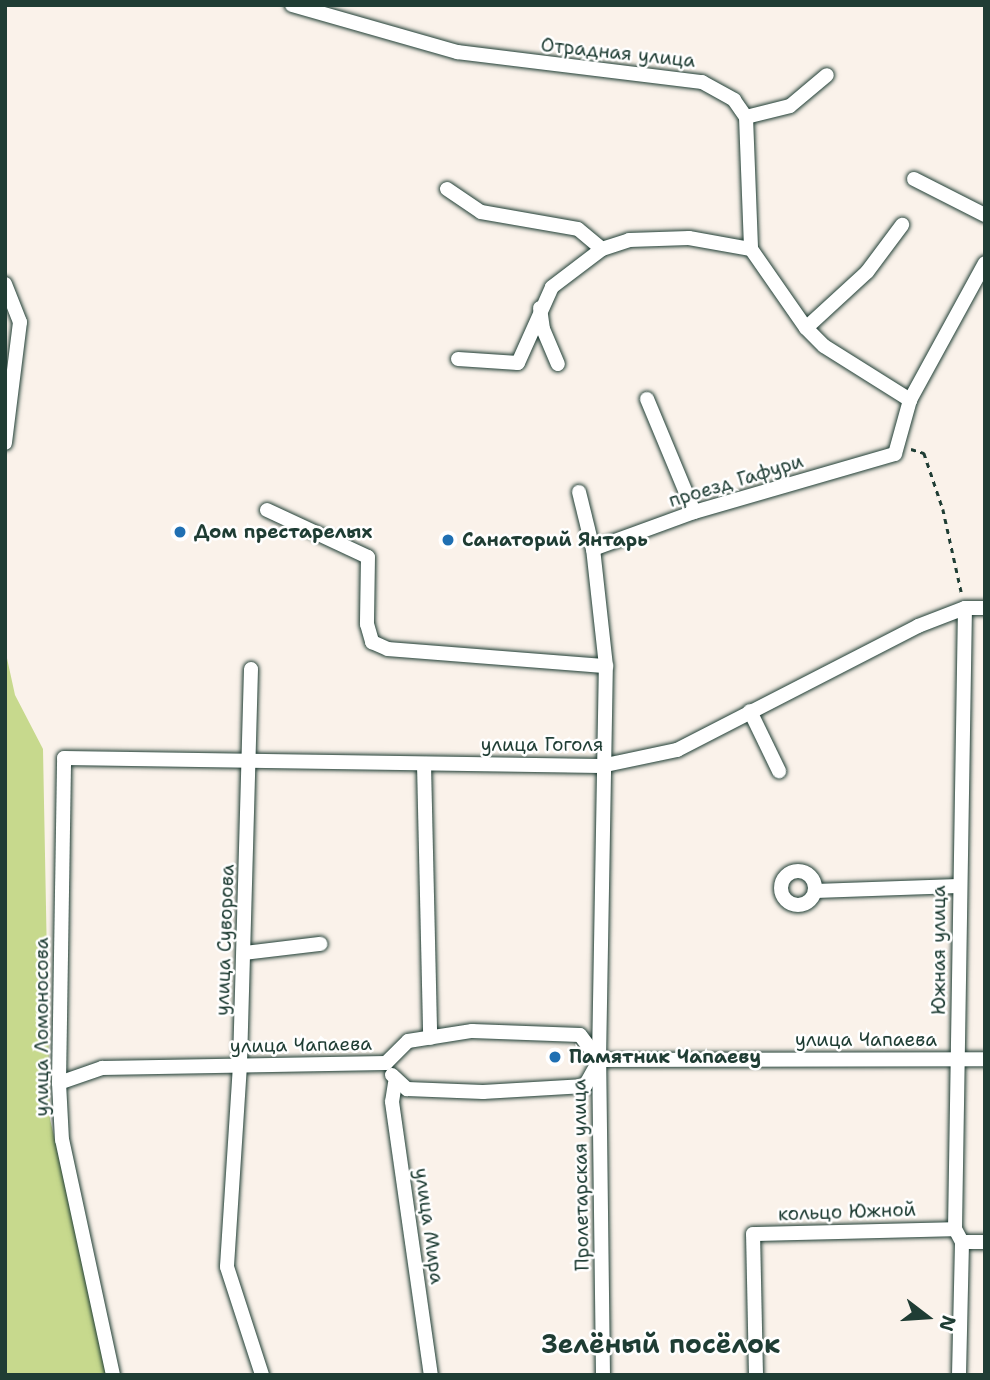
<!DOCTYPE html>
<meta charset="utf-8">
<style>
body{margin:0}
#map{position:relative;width:990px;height:1380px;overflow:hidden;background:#faf2ea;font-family:"Shantell Sans",sans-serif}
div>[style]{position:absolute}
.green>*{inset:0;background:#c7d98d}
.path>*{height:2.5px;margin-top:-1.25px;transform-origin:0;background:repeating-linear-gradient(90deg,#1f3d34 0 5px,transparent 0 10px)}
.roads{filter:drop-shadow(0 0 2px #1f3d34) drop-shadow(0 0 2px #1f3d34)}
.minor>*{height:14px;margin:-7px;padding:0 7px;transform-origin:7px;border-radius:7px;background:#fff}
.minor>.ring{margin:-7px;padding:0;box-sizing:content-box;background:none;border:14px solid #fff;border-radius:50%}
.dots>*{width:19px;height:19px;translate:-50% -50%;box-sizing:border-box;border:4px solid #fff;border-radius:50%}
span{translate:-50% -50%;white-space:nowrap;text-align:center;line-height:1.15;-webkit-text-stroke:5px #fff;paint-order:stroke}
.street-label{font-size:19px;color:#1f3d34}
.poi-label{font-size:19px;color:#1f3d34;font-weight:700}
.left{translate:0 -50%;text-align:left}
.district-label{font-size:26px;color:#1f3d34;font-weight:700}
.frame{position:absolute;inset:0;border:7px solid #1f3d34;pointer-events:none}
.north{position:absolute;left:892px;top:1282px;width:70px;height:70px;-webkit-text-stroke:5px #fff;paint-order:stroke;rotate:107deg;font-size:19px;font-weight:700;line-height:28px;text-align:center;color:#1f3d34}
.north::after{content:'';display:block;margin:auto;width:24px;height:32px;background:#1f3d34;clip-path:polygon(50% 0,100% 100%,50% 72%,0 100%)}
</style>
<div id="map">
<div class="green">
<div style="clip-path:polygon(5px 649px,15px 695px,43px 749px,50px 1119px,109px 1375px,5px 1375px)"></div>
</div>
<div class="path">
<div style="left:911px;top:449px;width:14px;rotate:17deg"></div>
<div style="left:924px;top:453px;width:59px;rotate:71.3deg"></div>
<div style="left:943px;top:509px;width:88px;rotate:77.5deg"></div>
</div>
<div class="roads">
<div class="minor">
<div style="left:292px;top:5px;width:172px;rotate:15.9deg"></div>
<div style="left:457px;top:52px;width:247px;rotate:7deg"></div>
<div style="left:702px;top:82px;width:37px;rotate:29deg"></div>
<div style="left:734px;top:100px;width:21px;rotate:55deg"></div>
<div style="left:746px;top:117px;width:132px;rotate:87.8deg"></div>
<div style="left:751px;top:249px;width:96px;rotate:55.2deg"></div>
<div style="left:806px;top:328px;width:25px;rotate:45deg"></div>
<div style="left:824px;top:346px;width:102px;rotate:32.1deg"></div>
<div style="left:746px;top:117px;width:45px;rotate:-14deg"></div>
<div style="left:790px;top:106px;width:48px;rotate:-40deg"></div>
<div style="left:914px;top:179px;width:80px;rotate:26.9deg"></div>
<div style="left:447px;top:189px;width:41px;rotate:34.1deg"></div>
<div style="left:481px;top:212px;width:98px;rotate:9.9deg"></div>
<div style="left:578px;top:229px;width:31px;rotate:40deg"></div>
<div style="left:5px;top:284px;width:41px;rotate:68.5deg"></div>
<div style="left:20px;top:322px;width:122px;rotate:97.1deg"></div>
<div style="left:540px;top:308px;width:21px;rotate:82deg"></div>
<div style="left:543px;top:329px;width:38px;rotate:67deg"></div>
<div style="left:806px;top:328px;width:83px;rotate:-42.6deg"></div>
<div style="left:867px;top:272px;width:59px;rotate:-53.3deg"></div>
<div style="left:458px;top:359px;width:60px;rotate:3.8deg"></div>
<div style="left:518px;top:363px;width:83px;rotate:-65.9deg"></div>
<div style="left:552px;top:287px;width:63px;rotate:-37.2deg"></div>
<div style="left:602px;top:249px;width:28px;rotate:-18deg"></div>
<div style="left:629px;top:240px;width:60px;rotate:-1.9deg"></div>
<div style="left:689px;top:238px;width:63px;rotate:10.1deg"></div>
<div style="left:647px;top:399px;width:122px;rotate:67.4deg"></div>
<div style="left:579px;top:492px;width:59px;rotate:76.2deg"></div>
<div style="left:267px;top:510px;width:111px;rotate:25deg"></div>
<div style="left:368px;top:557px;width:67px;rotate:90.9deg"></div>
<div style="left:367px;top:624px;width:19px;rotate:74deg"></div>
<div style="left:372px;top:642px;width:17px;rotate:24deg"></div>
<div style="left:388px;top:649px;width:219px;rotate:4.5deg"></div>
<div style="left:251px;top:669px;width:396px;rotate:91.6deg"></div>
<div style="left:240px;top:1065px;width:202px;rotate:93.7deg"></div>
<div style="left:227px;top:1267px;width:114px;rotate:72deg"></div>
<div style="left:750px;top:711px;width:67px;rotate:64.2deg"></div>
<div style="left:424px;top:764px;width:274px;rotate:88.7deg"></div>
<div class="ring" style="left:781px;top:871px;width:20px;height:20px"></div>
<div style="left:815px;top:891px;width:143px;rotate:-2deg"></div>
<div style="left:244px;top:953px;width:77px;rotate:-6.8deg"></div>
<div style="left:599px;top:1060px;width:386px;rotate:-0.1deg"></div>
<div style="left:386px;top:1063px;width:31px;rotate:-45deg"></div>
<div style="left:408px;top:1041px;width:65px;rotate:-8.9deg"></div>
<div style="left:472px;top:1031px;width:108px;rotate:2.1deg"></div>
<div style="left:580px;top:1035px;width:31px;rotate:53deg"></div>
<div style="left:392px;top:1075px;width:21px;rotate:43deg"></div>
<div style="left:407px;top:1089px;width:76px;rotate:2.3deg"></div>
<div style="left:483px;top:1092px;width:102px;rotate:-3.4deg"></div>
<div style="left:585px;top:1086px;width:29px;rotate:-61deg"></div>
<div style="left:59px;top:1083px;width:46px;rotate:-19.2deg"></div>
<div style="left:102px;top:1068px;width:284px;rotate:-1deg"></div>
<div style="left:395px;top:1083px;width:19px;rotate:99deg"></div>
<div style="left:392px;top:1102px;width:276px;rotate:81.9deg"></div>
<div style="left:962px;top:1242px;width:23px"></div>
<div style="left:113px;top:1375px;width:240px;rotate:-102.2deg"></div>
<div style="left:62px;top:1140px;width:57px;rotate:-93deg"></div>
<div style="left:59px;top:1083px;width:325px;rotate:-89.1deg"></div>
<div style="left:64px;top:758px;width:537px;rotate:0.85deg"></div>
<div style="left:601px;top:766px;width:78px;rotate:-11.9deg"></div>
<div style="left:677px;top:750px;width:271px;rotate:-27.2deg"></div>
<div style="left:918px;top:626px;width:50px;rotate:-21deg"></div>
<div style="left:965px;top:608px;width:20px"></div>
<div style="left:603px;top:1375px;width:315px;rotate:-90.7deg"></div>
<div style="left:599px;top:1060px;width:394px;rotate:-89deg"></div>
<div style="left:606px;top:666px;width:118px;rotate:-96.3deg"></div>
<div style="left:593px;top:549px;width:108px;rotate:-20.1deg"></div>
<div style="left:694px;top:512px;width:209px;rotate:-16.1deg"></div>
<div style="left:895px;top:454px;width:56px;rotate:-74.5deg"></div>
<div style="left:910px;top:400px;width:156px;rotate:-61.3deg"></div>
<div style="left:756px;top:1375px;width:141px;rotate:-91.2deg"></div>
<div style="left:753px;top:1234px;width:202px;rotate:-1.4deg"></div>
<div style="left:959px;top:1375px;width:133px;rotate:-88.7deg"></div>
<div style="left:962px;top:1242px;width:15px;rotate:-118deg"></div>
<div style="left:955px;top:1229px;width:621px;rotate:-89.08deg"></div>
</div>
</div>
<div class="dots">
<div style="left:180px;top:532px;background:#1f6fb2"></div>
<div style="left:448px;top:540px;background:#1f6fb2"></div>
<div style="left:555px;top:1057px;background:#1f6fb2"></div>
</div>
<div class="street-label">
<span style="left:618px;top:53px;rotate:6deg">Отрадная улица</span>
<span style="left:736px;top:481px;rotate:-17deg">проезд Гафури</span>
<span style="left:542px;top:745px">улица Гоголя</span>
<span style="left:225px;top:940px;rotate:-88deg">улица Суворова</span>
<span style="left:939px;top:950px;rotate:-90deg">Южная улица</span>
<span style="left:42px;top:1027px;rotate:-90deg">улица Ломоносова</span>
<span style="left:866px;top:1040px">улица Чапаева</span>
<span style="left:301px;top:1045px;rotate:-1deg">улица Чапаева</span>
<span style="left:581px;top:1175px;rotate:-91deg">Пролетарская улица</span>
<span style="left:847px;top:1212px;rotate:-2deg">кольцо Южной</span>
<span style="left:429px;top:1226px;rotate:82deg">улица Мира</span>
</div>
<div class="poi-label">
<span class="left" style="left:194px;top:532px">Дом престарелых</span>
<span class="left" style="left:462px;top:540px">Санаторий Янтарь</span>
<span class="left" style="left:569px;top:1057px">Памятник Чапаеву</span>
</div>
<div class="district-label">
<span style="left:661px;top:1344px">Зелёный посёлок</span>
</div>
<div class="frame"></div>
<div class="north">N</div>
</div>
